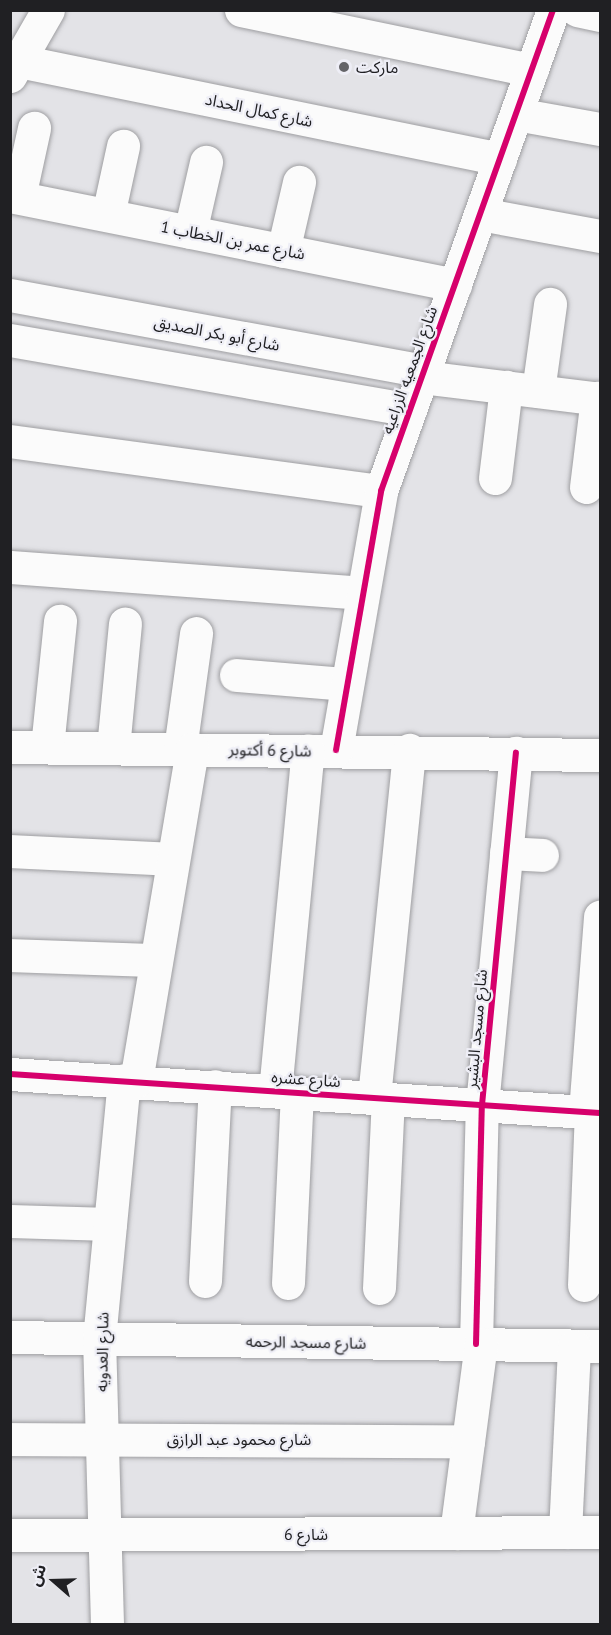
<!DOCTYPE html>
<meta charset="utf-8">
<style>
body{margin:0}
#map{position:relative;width:611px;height:1635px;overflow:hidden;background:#e3e3e7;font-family:"PT Sans","Noto Sans Arabic",sans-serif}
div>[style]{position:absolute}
.roads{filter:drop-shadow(0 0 2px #9e9ea1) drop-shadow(0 0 2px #9e9ea1)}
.minor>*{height:33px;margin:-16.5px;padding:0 16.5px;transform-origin:16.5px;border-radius:16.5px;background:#fbfbfb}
.cycleway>*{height:6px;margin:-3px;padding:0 3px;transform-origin:3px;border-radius:3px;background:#d6006c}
.dots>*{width:16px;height:16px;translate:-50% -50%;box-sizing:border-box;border:3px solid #eeeef6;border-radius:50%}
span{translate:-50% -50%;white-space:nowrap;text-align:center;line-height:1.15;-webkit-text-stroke:4.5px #eeeef6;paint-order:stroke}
.poi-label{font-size:16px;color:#202023}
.left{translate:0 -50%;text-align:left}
.street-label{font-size:16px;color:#202023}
.frame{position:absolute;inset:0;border:12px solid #202023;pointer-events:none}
.north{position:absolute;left:24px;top:1551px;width:60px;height:60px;-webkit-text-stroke:4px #eeeef6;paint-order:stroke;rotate:290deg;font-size:16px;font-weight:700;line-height:24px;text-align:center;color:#202023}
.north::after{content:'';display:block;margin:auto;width:21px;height:27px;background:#202023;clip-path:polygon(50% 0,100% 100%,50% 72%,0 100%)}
</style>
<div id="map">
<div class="roads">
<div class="minor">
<div style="left:241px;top:10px;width:297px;rotate:11.7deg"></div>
<div style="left:577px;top:10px;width:24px;rotate:12deg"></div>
<div style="left:19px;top:61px;width:491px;rotate:11.5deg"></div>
<div style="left:10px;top:76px;width:76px;rotate:-60.1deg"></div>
<div style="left:516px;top:114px;width:85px;rotate:10.1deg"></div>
<div style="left:10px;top:196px;width:454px;rotate:11.3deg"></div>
<div style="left:19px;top:197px;width:71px;rotate:-77.7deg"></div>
<div style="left:480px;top:214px;width:122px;rotate:10.4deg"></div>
<div style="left:108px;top:215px;width:71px;rotate:-77.7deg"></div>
<div style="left:190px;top:232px;width:72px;rotate:-77.1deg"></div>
<div style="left:283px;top:251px;width:71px;rotate:-76.9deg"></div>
<div style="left:10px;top:295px;width:421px;rotate:10.4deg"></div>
<div style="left:10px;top:340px;width:406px;rotate:9.9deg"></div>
<div style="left:422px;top:377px;width:179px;rotate:7deg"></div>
<div style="left:538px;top:391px;width:88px;rotate:-82.1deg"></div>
<div style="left:10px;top:441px;width:374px;rotate:7.7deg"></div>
<div style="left:495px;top:478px;width:92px;rotate:-83.1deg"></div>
<div style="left:586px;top:487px;width:90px;rotate:-83deg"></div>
<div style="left:10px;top:567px;width:352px;rotate:4.2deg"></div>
<div style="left:236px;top:675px;width:110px;rotate:4.7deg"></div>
<div style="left:10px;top:747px;width:590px;rotate:0.78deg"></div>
<div style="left:47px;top:747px;width:127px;rotate:-84.1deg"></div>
<div style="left:113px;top:748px;width:125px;rotate:-84.5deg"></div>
<div style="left:180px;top:749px;width:117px;rotate:-82.1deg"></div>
<div style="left:336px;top:750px;width:263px;rotate:-80.1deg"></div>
<div style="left:381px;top:491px;width:511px;rotate:-70.32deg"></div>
<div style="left:10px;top:851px;width:163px;rotate:2.8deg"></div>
<div style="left:506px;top:853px;width:36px;rotate:3deg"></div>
<div style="left:10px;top:955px;width:146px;rotate:2deg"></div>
<div style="left:10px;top:1074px;width:591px;rotate:3.78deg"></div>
<div style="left:136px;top:1081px;width:337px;rotate:-80.4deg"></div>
<div style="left:275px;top:1091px;width:342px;rotate:-84.5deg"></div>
<div style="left:374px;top:1097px;width:349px;rotate:-84.2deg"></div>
<div style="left:585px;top:1112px;width:196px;rotate:-85.6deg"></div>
<div style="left:10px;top:1221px;width:100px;rotate:1.7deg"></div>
<div style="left:205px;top:1281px;width:195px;rotate:-87.1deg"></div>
<div style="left:288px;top:1283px;width:191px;rotate:-87.3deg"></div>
<div style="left:584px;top:1285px;width:172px;rotate:-87.7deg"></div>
<div style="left:379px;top:1288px;width:189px;rotate:-87.3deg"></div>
<div style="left:10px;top:1337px;width:590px;rotate:0.87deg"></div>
<div style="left:476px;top:1344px;width:239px;rotate:-88.6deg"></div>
<div style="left:482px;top:1105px;width:354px;rotate:-84.5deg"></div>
<div style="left:10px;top:1439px;width:458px;rotate:0.3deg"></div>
<div style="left:565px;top:1532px;width:186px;rotate:-87.2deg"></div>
<div style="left:456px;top:1533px;width:191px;rotate:-82.5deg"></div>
<div style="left:10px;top:1535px;width:590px;rotate:-0.29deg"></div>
<div style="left:107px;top:1624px;width:285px;rotate:-91.6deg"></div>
<div style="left:99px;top:1339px;width:260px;rotate:-84.5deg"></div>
</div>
</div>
<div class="cycleway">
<div style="left:336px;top:750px;width:263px;rotate:-80.1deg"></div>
<div style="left:381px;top:491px;width:511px;rotate:-70.32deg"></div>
<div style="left:10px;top:1074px;width:591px;rotate:3.78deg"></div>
<div style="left:476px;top:1344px;width:239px;rotate:-88.6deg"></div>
<div style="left:482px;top:1105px;width:354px;rotate:-84.5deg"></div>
</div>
<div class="dots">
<div style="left:344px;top:67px;background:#646468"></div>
</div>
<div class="poi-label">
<span class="left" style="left:356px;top:67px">ماركت</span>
</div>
<div class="street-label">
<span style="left:259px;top:110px;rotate:12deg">شارع كمال الحداد</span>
<span style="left:233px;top:240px;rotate:11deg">شارع عمر بن الخطاب 1</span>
<span style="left:217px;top:333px;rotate:11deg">شارع أبو بكر الصديق</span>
<span style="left:409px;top:370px;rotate:-70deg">شارع الجمعيه الزراعيه</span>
<span style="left:270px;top:750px;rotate:1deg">شارع 6 أكتوبر</span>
<span style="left:476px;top:1029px;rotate:-85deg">شارع مسجد البشير</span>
<span style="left:306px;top:1079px;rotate:4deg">شارع عشره</span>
<span style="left:306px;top:1342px;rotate:1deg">شارع مسجد الرحمه</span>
<span style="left:102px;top:1352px;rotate:-89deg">شارع العدويه</span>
<span style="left:239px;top:1439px">شارع محمود عبد الرازق</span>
<span style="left:306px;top:1534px">شارع 6</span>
</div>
<div class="frame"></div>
<div class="north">ش</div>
</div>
